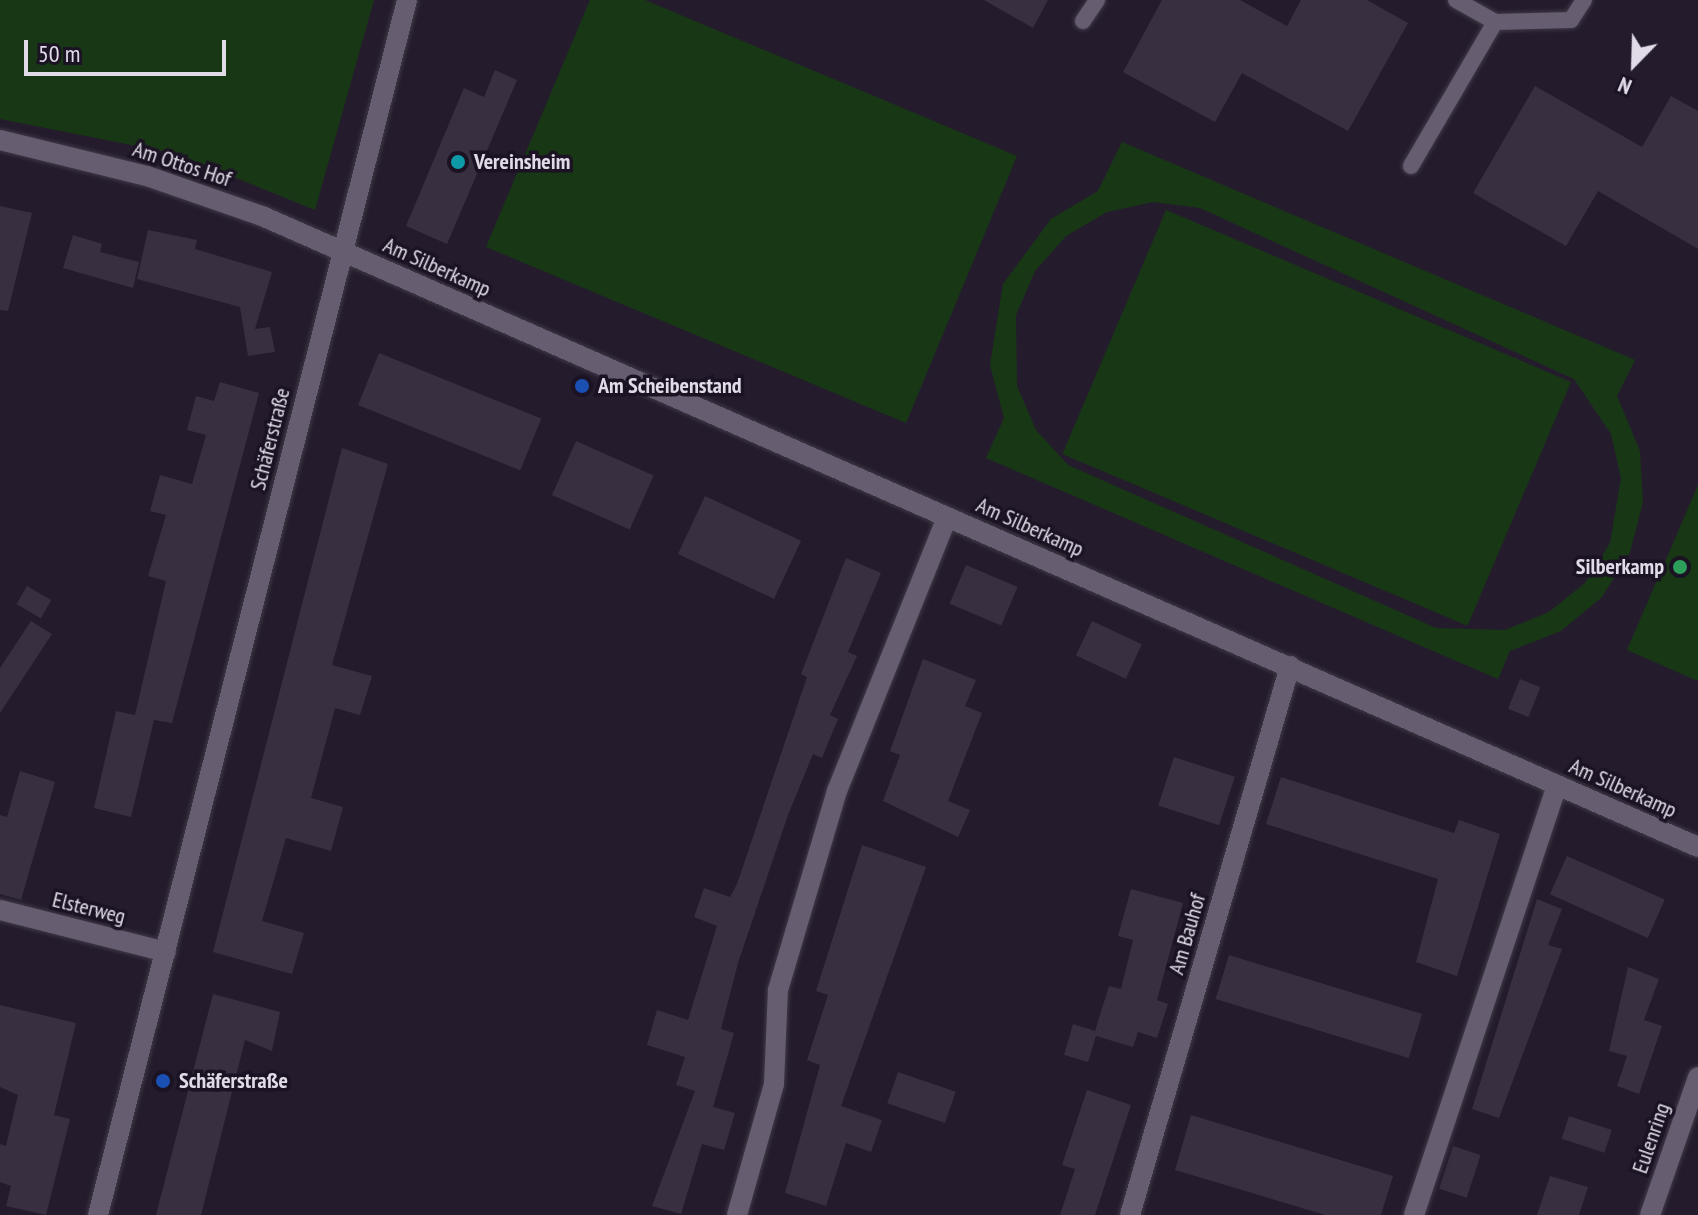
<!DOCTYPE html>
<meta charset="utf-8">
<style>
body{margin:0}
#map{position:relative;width:1698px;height:1215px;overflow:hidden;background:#241c2d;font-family:"PT Sans Narrow",sans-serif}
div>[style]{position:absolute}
.green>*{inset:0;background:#183815;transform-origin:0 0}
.building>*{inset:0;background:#382f41;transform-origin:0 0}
.roads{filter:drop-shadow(0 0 2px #403947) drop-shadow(0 0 2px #403947)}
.lane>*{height:16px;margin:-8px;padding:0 8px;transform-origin:8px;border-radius:8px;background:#675d71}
.street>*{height:20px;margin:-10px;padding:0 10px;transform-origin:10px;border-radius:10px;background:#675d71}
.dots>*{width:22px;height:22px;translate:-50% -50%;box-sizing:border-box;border:4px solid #1b1323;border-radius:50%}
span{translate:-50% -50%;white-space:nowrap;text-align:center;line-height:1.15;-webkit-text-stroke:7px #1b1323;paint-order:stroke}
.poi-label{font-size:22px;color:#e0dbe7;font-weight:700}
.left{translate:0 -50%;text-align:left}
.right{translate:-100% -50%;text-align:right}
.street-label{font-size:22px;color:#e0dbe7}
.north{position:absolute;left:1594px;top:24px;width:80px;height:80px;-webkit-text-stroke:6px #1b1323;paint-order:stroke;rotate:203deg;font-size:22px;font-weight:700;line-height:32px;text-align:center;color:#e0dbe7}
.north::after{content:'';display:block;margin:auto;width:28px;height:36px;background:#e0dbe7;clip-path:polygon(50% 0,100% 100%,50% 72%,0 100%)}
.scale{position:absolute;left:24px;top:40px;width:202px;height:36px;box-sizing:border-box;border:4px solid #e0dbe7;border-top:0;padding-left:10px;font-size:24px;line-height:28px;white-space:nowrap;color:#e0dbe7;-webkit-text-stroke:6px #1b1323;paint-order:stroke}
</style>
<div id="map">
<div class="green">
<div style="clip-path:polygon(0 0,374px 0,315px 210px,177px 154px,0 119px)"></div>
<div style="clip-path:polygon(590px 0,645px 0,1017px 156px,906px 423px,486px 247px)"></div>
<div style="clip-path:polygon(evenodd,1122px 142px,1635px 360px,1617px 396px,1640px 451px,1643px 502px,1630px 552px,1602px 597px,1561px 631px,1510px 651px,1498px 679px,986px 458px,1004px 418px,990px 365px,1003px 284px,1051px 219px,1098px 191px,1122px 142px,1153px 202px,1200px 208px,1574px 379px,1611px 434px,1621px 478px,1610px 543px,1585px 583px,1549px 612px,1505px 630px,1436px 628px,1068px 465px,1036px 430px,1017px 386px,1016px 315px,1035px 271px,1066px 236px,1107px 212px,1153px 202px)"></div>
<div style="left:1166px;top:210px;width:440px;height:265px;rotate:23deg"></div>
<div style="clip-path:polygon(1698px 485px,1698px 681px,1627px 650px)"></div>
</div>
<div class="building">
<div style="clip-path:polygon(984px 0,1048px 0,1033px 28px)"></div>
<div style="clip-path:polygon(1162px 0,1240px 0,1287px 26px,1301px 0,1367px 0,1408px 23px,1348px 131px,1242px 73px,1215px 122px,1123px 72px)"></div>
<div style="clip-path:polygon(495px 70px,517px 80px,447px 244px,406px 226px,464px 88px,484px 97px)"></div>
<div style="clip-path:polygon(1535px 86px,1642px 147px,1671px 96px,1698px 111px,1698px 249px,1598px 191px,1566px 246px,1473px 193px)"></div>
<div style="clip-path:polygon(0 206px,32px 213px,8px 311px,0 310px)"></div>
<div style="clip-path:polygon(148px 230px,197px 240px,195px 249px,272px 272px,255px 329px,270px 327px,275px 352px,248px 356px,240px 307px,137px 279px)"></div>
<div style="clip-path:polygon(73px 235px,102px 244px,100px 252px,139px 262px,133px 288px,63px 268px)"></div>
<div style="left:379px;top:353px;width:175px;height:56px;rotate:22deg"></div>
<div style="clip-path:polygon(220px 382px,259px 393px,172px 723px,154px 720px,131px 817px,94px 808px,116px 711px,135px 715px,166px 581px,148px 576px,166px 515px,150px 511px,160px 475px,192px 484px,206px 435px,187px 430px,196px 396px,214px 401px)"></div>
<div style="left:576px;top:441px;width:85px;height:59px;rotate:24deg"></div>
<div style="clip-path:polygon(342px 448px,388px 464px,332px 665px,372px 676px,360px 715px,335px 708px,311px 798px,343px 807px,331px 851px,286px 838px,262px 921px,304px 933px,292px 974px,213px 952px)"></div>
<div style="left:705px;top:496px;width:106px;height:64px;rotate:25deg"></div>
<div style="clip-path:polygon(846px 558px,881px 573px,848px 652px,857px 656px,830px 715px,838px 719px,822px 758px,813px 754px,788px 815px,738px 963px,721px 1029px,734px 1033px,713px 1107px,735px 1113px,724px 1150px,702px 1144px,681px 1214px,652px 1206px,695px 1091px,676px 1085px,685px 1057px,647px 1045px,657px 1010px,688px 1020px,717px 926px,694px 917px,704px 888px,730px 897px,737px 884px,807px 677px,801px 674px)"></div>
<div style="left:966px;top:565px;width:56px;height:42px;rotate:23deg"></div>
<div style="left:27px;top:586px;width:28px;height:21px;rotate:30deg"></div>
<div style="clip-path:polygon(31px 621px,52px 634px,0 713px,0 668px)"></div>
<div style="left:1092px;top:621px;width:55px;height:38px;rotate:25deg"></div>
<div style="clip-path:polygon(923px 659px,976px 680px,965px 706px,982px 713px,948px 801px,970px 810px,958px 837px,883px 801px,900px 755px,890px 751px)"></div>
<div style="left:1520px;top:679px;width:22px;height:32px;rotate:22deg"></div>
<div style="left:1174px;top:757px;width:64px;height:51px;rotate:18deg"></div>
<div style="clip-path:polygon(20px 771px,55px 782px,21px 900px,0 894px,0 815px,7px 817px)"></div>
<div style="clip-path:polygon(1281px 777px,1454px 833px,1459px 820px,1500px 834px,1457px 976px,1416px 962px,1438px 879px,1266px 824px)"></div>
<div style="clip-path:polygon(862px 845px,926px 867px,841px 1106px,882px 1120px,871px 1152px,846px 1143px,826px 1206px,785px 1193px,820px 1065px,807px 1060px,828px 995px,816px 991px)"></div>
<div style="left:1567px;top:856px;width:107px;height:42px;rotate:24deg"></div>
<div style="clip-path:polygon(1131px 889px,1183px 903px,1157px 1000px,1168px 1004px,1157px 1038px,1138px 1032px,1133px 1047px,1096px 1036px,1088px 1062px,1064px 1055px,1073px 1024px,1095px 1031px,1109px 986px,1121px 989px,1133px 940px,1118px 936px)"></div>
<div style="clip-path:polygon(1537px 899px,1562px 909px,1548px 945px,1562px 949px,1499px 1118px,1472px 1109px)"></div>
<div style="left:1229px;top:955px;width:202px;height:46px;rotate:17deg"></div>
<div style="clip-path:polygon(1628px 967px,1659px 979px,1644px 1020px,1662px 1026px,1639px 1094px,1617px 1086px,1627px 1056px,1609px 1051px)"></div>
<div style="clip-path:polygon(213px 994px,280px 1012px,272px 1051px,245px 1040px,201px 1215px,156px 1215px)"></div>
<div style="clip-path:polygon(0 1005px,76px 1023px,54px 1115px,70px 1119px,46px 1215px,6px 1206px,11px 1186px,0 1182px,0 1144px,6px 1146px,18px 1095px,0 1087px)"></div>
<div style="left:898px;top:1072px;width:61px;height:33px;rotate:19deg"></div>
<div style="clip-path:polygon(1087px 1090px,1131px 1105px,1095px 1215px,1060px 1215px,1075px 1169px,1062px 1165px)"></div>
<div style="clip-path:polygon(1191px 1115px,1393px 1176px,1381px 1215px,1325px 1215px,1175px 1170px)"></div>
<div style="left:1569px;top:1116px;width:45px;height:24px;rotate:18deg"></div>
<div style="left:1453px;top:1146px;width:29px;height:45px;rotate:18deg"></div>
<div style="clip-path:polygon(1550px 1176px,1588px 1187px,1579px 1215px,1537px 1215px)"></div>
</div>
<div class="roads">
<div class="lane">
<div style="left:1456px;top:0;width:45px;rotate:29.4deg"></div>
<div style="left:1495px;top:22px;width:76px;rotate:-1.5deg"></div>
<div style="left:1571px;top:20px;width:24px;rotate:-57deg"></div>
<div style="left:1083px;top:21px;width:25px;rotate:-56deg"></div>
<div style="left:1411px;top:166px;width:167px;rotate:-59.7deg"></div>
</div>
<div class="street">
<div style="left:0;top:140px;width:151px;rotate:13.8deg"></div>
<div style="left:147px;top:176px;width:122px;rotate:19.2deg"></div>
<div style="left:262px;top:216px;width:1569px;rotate:23.72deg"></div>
<div style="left:0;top:910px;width:171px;rotate:14.2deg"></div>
<div style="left:98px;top:1215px;width:1254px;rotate:-75.73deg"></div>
<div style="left:737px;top:1215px;width:136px;rotate:-74.2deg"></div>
<div style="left:774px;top:1084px;width:94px;rotate:-87.6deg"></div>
<div style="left:778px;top:990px;width:208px;rotate:-73.5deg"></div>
<div style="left:837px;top:791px;width:295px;rotate:-68.1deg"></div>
<div style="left:1130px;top:1215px;width:572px;rotate:-73.75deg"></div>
<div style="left:1414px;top:1215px;width:453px;rotate:-71.6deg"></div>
<div style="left:1650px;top:1215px;width:146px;rotate:-70.8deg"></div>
</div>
</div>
<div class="dots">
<div style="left:458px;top:162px;background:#0f9aa8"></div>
<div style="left:582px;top:386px;background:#1a4fb4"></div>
<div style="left:1680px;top:567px;background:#2e9e5b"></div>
<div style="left:163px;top:1081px;background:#1a4fb4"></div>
</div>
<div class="poi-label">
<span class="left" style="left:474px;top:162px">Vereinsheim</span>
<span class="left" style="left:598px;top:386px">Am Scheibenstand</span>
<span class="right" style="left:1664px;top:567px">Silberkamp</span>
<span class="left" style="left:179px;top:1081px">Schäferstraße</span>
</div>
<div class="street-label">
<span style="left:182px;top:164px;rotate:18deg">Am Ottos Hof</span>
<span style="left:437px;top:267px;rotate:24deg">Am Silberkamp</span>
<span style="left:270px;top:439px;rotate:-76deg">Schäferstraße</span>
<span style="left:1030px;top:527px;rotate:24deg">Am Silberkamp</span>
<span style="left:1623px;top:788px;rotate:24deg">Am Silberkamp</span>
<span style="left:89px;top:908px;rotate:14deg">Elsterweg</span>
<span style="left:1187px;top:934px;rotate:-74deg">Am Bauhof</span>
<span style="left:1651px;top:1138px;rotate:-71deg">Eulenring</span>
</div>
<div class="north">N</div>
<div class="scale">50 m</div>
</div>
